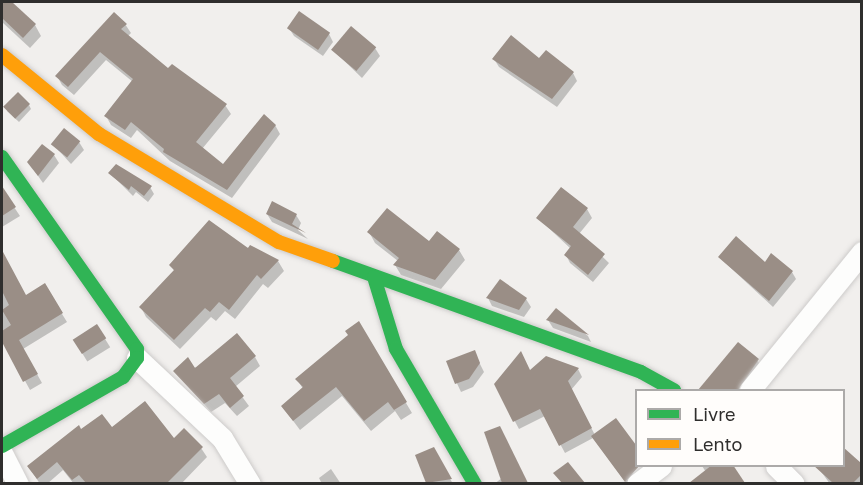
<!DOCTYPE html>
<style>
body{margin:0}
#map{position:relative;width:863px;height:485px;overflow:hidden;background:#f1efed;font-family:"Golos Text",sans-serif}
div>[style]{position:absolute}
.shadow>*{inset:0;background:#0003;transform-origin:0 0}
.building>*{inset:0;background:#9a8e86;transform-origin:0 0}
.roads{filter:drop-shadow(0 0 2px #cdcbca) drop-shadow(0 0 2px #cdcbca)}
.street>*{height:21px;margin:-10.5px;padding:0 10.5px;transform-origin:10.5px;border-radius:10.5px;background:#fdfdfc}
.fast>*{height:14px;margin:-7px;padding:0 7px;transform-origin:7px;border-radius:7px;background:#30b455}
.slow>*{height:14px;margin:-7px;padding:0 7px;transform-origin:7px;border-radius:7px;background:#ff9f0a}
span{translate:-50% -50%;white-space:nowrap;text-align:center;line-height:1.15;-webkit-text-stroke:6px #fffdfb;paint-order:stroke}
.frame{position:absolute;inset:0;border:3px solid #2f2e2d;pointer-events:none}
.legend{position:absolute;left:635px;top:389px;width:210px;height:78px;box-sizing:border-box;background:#fffdfb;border:2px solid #acaaa9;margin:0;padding:8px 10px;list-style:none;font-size:18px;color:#2f2e2d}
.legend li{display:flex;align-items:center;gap:12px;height:30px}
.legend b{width:30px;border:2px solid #acaaa9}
</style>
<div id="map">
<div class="shadow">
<div style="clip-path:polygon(2px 2px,10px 2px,35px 25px,41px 36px,30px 48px,2px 22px)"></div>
<div style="clip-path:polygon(125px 24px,131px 33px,128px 36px,168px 70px,225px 105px,231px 114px,202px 149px,223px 166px,275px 125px,280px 134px,232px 198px,170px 161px,137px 130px,131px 138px,111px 125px,106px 116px,133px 82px,106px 60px,74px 95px,62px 85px,57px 76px)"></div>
<div style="clip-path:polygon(289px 28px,329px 34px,333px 42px,323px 56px,294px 36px)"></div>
<div style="clip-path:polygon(375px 48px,380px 56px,362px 78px,333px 50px)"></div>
<div style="clip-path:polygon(494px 59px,540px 60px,573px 73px,577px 81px,557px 107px,499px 67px)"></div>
<div style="clip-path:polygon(29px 105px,31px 109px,19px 122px,7px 111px)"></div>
<div style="clip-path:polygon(79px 142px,84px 150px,71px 164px,52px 143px)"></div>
<div style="clip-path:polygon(54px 155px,59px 163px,43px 183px,29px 163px)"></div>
<div style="clip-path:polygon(110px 173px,150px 187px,154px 194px,148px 202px,136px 192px,133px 196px)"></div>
<div style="clip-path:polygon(2px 189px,20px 216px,2px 227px)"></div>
<div style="clip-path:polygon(587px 209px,592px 218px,579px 234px,609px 263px,593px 282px,570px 263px,566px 255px,571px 249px,538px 218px)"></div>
<div style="clip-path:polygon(267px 214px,296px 215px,301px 223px,298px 230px,308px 239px,272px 222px)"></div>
<div style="clip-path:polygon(369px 232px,459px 250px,465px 260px,441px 289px,401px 275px,395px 265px,398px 261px,375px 243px)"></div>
<div style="clip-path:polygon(251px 247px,278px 261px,284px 271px,268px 288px,263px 284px,235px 319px,225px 311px,216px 321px,211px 317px,180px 349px,146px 317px,141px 307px,175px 272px,171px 265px)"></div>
<div style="clip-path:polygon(2px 254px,26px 297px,44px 285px,67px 322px,23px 349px,42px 383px,30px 390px,2px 339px)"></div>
<div style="clip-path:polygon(719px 257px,765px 264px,792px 272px,796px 279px,773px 307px)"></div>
<div style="clip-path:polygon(488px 298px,526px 299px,531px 307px,524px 317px,492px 306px)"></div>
<div style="clip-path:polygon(556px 310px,588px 336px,591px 342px,553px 328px,548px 320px)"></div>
<div style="clip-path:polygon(358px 323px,412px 413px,401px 420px,395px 411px,371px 431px,342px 396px,300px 430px,282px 406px,303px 389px,297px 379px,350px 336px)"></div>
<div style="left:97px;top:326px;width:25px;height:27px;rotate:58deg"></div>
<div style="clip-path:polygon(474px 352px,484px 372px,473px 387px,461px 392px,447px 362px)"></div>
<div style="clip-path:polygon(255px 357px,260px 366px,235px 387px,249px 406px,237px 416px,225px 403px,211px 412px,175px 371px)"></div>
<div style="clip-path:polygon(757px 360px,765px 372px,751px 390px,701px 389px)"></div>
<div style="clip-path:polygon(578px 369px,582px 377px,571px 390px,595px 435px,615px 420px,636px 448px,636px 466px,640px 466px,632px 471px,634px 484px,627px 484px,593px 438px,565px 453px,545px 416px,519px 429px,495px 384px,530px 371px)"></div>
<div style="clip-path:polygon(112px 429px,201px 448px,207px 457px,181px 484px,74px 484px,63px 470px,47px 484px,40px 484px,29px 467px,81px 431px)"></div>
<div style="clip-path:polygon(504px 436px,527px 484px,494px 484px,502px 478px)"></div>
<div style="clip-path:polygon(433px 449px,453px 484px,429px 484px,417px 455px)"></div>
<div style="clip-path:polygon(844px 449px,862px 465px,862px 484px,830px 484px,820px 470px,844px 466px)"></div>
<div style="clip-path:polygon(702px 466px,732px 466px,743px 484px,691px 484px,706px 472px)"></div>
<div style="clip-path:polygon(331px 469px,341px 484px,322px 484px,319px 478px)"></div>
</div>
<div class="building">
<div style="clip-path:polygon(2px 2px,12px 2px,36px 24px,23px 38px,2px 18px)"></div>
<div style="left:299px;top:11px;width:38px;height:21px;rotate:35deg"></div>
<div style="clip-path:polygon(114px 12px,127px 24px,121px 29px,168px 68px,172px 64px,227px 104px,196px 142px,223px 164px,264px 114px,276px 125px,227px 190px,163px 152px,164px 149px,131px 122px,125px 130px,104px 116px,133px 79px,100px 52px,68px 87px,55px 76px)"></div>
<div style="left:351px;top:26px;width:33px;height:31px;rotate:40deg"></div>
<div style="clip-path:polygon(511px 35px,539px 58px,546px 50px,574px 72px,552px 99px,492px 59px)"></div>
<div style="left:18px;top:92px;width:17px;height:21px;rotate:45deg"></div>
<div style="left:64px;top:128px;width:21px;height:21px;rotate:39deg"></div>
<div style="clip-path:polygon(42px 144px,55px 154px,38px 176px,27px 162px)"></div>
<div style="clip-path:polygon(116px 164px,152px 186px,144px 196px,131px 186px,129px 190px,108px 173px)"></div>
<div style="clip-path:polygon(2px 186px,16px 207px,2px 216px)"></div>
<div style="clip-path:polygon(561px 187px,588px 208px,573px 227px,605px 254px,588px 275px,564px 255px,571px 246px,536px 218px)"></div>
<div style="clip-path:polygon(272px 201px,297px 214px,292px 224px,306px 233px,266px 214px)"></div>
<div style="clip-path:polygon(387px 208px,429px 241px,437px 231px,460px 249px,435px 280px,393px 265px,399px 258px,367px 232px)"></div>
<div style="clip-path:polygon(209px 220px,248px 248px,250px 245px,279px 260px,261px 279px,257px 275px,229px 310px,219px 302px,210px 312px,205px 308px,174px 340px,139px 307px,174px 270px,169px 265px)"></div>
<div style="clip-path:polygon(736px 236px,765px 262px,771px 253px,793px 271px,769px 301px,718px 257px)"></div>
<div style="clip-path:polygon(2px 250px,26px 295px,45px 283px,63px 313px,19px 340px,38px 374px,23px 382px,2px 342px,2px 331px,11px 325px,2px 310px,9px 305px,2px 291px)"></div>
<div style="clip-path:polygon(500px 279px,527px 298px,519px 310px,486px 298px)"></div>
<div style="clip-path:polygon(556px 308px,589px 335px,546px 320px)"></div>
<div style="clip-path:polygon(359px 321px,407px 402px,394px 410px,388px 402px,364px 421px,336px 387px,293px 421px,281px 406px,303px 387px,295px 379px,348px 335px,345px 331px)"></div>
<div style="left:97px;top:324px;width:17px;height:29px;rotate:57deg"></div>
<div style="clip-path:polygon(237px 333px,256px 356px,230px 378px,244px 396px,230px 408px,219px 394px,204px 404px,173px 371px,188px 357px,195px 368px)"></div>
<div style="clip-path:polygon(738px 342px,759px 359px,738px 390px,698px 390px)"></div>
<div style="clip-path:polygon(475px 350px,480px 363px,469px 379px,455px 384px,446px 361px)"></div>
<div style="clip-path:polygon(521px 351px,530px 370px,546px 356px,579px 368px,568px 381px,592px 428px,559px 446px,540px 409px,513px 422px,494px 384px)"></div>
<div style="clip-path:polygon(145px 401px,174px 438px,184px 428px,203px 447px,167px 483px,86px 483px,79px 475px,72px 480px,57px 462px,37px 479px,27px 466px,79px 425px,81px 429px,102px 414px,112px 427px)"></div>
<div style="clip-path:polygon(616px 418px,636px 445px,636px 465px,640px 465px,625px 482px,591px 436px)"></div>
<div style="clip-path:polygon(500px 426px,528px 483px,502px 483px,484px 432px)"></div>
<div style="clip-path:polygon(434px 447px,452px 479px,426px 483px,415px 455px)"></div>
<div style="clip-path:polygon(843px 447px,861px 463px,861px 475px,853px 483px,833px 483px,813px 465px,843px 465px)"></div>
<div style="clip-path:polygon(568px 462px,585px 483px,562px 483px,553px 473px)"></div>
<div style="clip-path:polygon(712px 465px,733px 465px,745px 483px,689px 483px)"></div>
</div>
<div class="roads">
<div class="street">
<div style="left:137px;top:358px;width:117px;rotate:43.3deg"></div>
<div style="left:222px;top:438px;width:54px;rotate:58.7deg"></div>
<div style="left:750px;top:390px;width:178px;rotate:-50.9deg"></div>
<div style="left:2px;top:453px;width:35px;rotate:63deg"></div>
<div style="left:776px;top:466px;width:25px;rotate:45deg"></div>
<div style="left:637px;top:484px;width:30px;rotate:-37deg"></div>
</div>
<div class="fast">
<div style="left:2px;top:157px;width:235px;rotate:54.9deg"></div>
<div style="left:137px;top:349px;width:9px;rotate:90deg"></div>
<div style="left:137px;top:358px;width:24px;rotate:126deg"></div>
<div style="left:123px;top:377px;width:139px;rotate:150.3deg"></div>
<div style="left:333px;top:261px;width:327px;rotate:19.8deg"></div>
<div style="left:641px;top:372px;width:38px;rotate:29deg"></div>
<div style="left:374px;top:277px;width:75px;rotate:73deg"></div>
<div style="left:396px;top:349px;width:156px;rotate:59.7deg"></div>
</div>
<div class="slow">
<div style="left:2px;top:55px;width:125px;rotate:39.2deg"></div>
<div style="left:99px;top:134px;width:210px;rotate:31deg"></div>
<div style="left:279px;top:242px;width:57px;rotate:19.4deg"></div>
</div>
</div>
<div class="frame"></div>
<ul class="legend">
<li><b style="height:8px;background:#30b455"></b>Livre</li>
<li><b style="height:8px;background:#ff9f0a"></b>Lento</li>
</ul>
</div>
